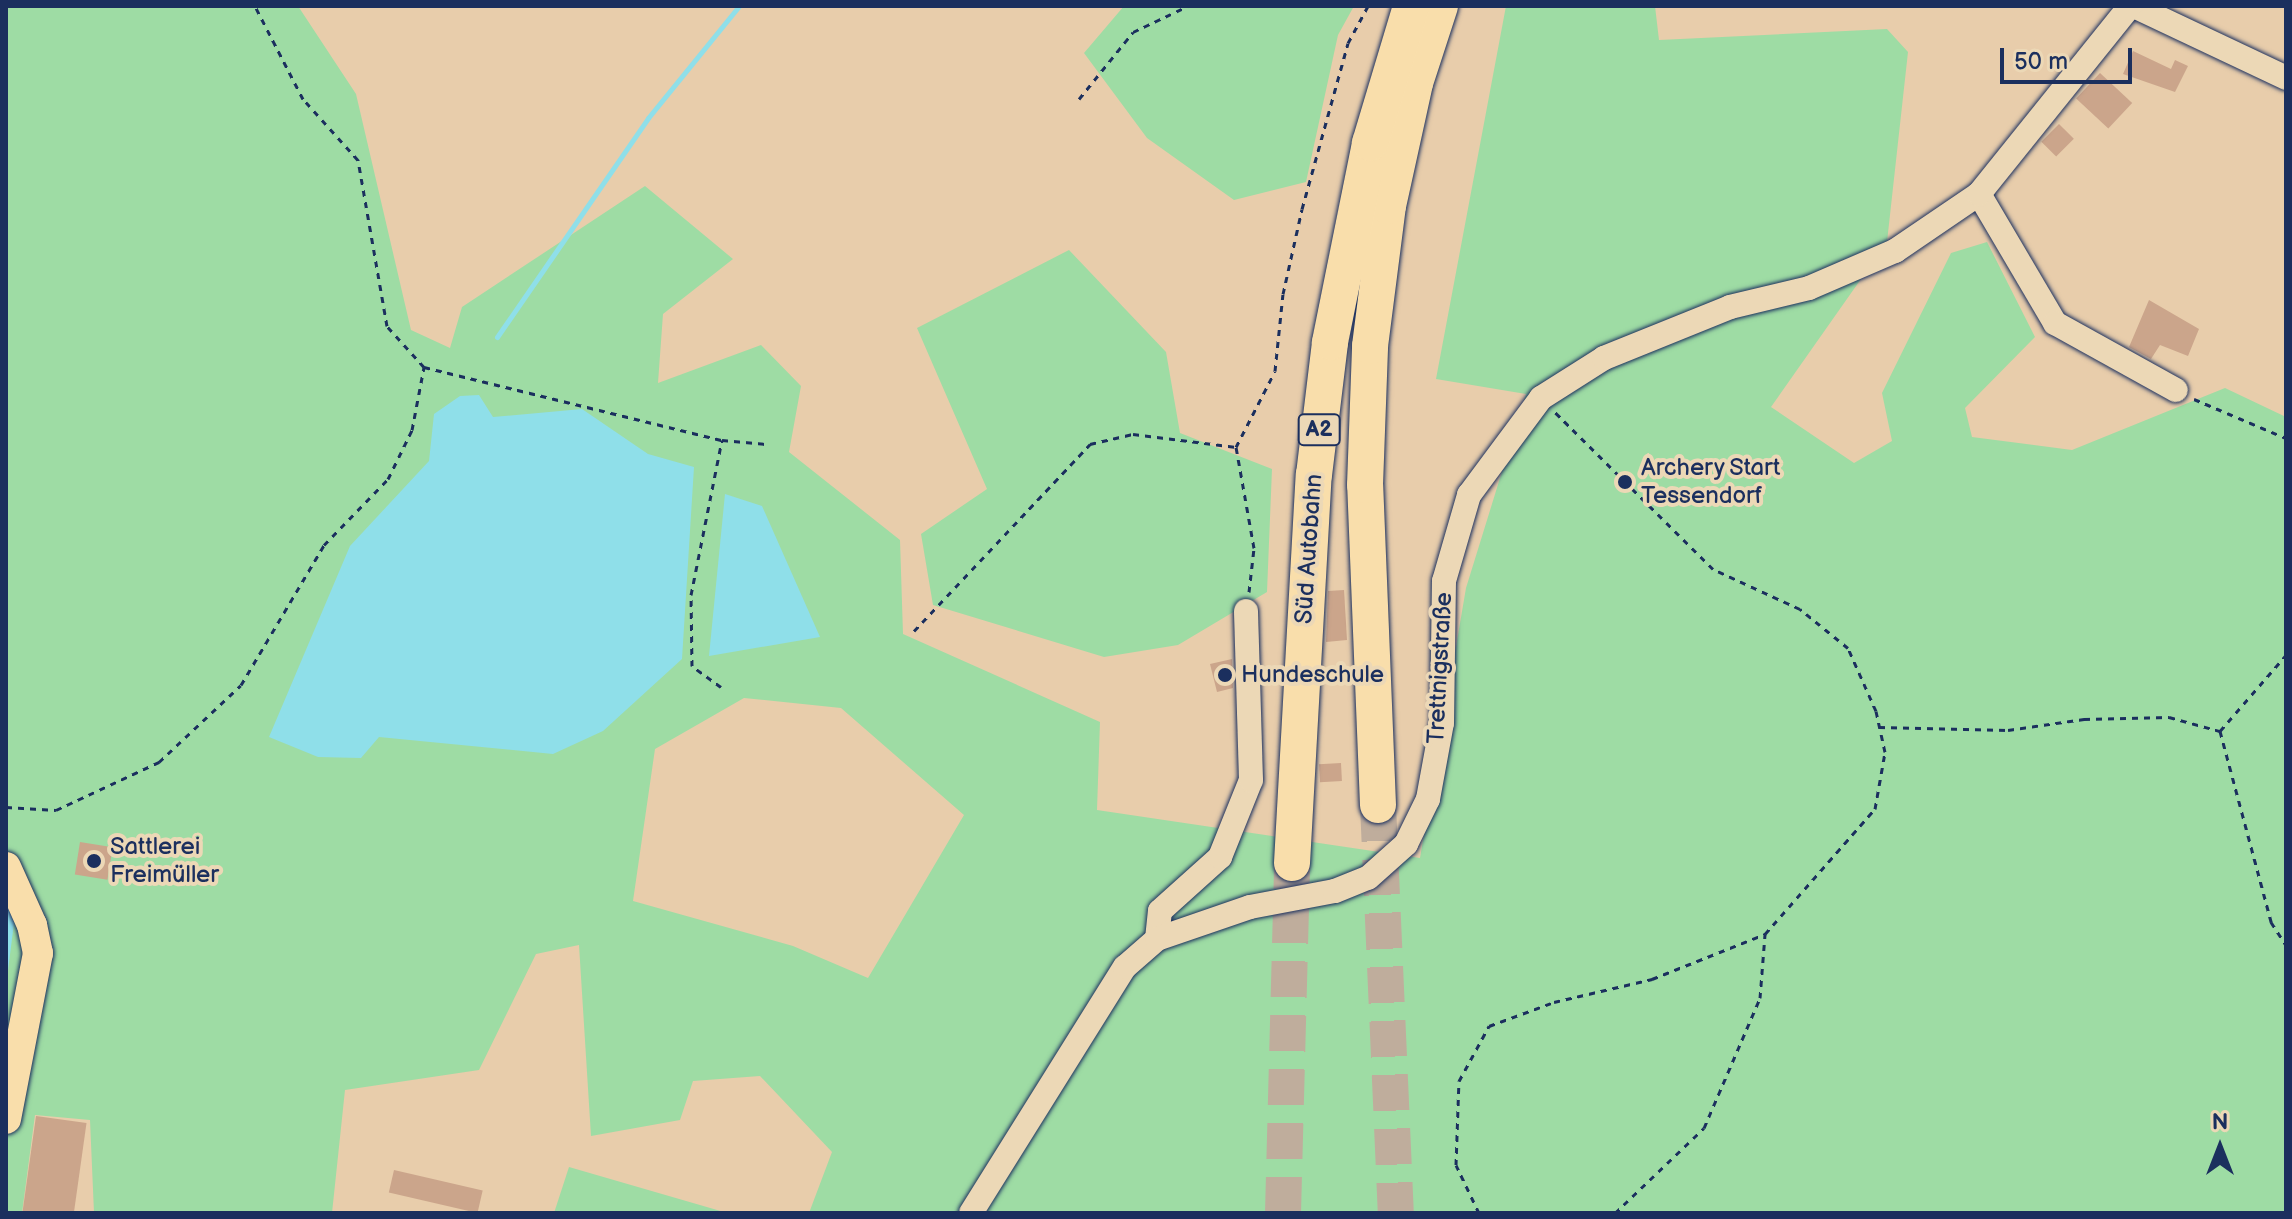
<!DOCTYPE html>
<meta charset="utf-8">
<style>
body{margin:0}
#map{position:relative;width:2292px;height:1219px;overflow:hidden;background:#e8cdab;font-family:"Balsamiq Sans",sans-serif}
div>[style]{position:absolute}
.green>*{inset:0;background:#9edca4}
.water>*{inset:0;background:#8fdfe9}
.stream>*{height:5px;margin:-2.5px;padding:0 2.5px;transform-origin:2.5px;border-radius:2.5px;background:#8fdfe9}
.building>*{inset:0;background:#cba58b;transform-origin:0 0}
.highway-tunnel>*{height:36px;margin-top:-18px;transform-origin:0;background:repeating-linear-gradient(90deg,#bfad9c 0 36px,transparent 0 54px)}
.path>*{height:3px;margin-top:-1.5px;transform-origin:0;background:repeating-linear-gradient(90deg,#1b2f5e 0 6px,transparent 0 12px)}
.roads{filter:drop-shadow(0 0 2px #1b2f5e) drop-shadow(0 0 2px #1b2f5e)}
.minor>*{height:24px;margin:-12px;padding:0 12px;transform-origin:12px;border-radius:12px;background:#ecd8b6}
.major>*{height:30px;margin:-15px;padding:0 15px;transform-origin:15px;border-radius:15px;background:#f9deab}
.highway>*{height:36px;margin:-18px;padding:0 18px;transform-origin:18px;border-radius:18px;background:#f9deab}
.dots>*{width:22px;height:22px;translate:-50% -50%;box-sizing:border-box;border:4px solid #ecd8b6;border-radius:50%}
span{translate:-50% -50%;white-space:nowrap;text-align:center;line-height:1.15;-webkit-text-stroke:8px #ecd8b6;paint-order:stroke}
.shield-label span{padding:2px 6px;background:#ecd8b6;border:2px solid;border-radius:6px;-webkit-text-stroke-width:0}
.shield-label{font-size:22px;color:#1b2f5e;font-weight:700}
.poi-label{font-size:24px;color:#1b2f5e}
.left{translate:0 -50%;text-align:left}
.street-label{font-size:24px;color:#1b2f5e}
.frame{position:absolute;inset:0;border:8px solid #1b2f5e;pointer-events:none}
.north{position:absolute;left:2180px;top:1107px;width:80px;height:80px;-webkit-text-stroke:6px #ecd8b6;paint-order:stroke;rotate:0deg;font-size:22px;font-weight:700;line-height:32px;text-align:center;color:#1b2f5e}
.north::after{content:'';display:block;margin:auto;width:28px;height:36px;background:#1b2f5e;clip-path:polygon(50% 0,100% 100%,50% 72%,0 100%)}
.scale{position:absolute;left:2000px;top:48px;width:132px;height:36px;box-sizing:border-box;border:4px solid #1b2f5e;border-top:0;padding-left:10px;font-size:24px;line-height:28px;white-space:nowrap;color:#1b2f5e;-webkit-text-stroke:6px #ecd8b6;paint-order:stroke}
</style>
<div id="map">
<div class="green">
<div style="clip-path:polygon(evenodd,6px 6px,298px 6px,356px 94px,411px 330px,450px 348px,462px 307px,645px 186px,733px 259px,663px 314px,658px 383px,761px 345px,801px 386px,789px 452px,900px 540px,903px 634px,1100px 722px,1097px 810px,1420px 858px,1466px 588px,1526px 394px,1436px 379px,1506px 6px,1655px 6px,1659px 40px,1887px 29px,1908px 52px,1887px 242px,1771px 407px,1854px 463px,1892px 441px,1882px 393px,1951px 253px,1987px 242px,2035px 337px,1965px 408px,1972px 437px,2072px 450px,2225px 388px,2286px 417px,2286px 1213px,809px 1213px,832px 1152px,760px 1076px,693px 1081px,680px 1120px,591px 1136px,579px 945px,536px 954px,479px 1070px,345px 1090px,332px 1213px,94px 1213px,90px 1120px,35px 1115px,22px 1213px,6px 1213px,6px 6px,744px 698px,841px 708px,964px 815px,868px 978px,793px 946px,633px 901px,655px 749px,744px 698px)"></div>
<div style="clip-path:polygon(1124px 6px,1354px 6px,1338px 35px,1306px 182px,1234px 200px,1147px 138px,1084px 53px)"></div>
<div style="clip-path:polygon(1069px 250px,1166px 352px,1180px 433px,1272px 469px,1267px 592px,1178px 645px,1104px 657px,933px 605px,921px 534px,987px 489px,917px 328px)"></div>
<div style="clip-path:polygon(569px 1167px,724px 1212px,724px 1213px,554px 1213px)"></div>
</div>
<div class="water">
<div style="clip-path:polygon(479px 395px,493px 417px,582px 409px,648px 454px,694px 467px,682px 659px,603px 731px,553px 754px,379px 737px,361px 758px,318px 757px,269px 737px,350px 546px,429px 461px,434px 414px,460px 396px)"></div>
<div style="clip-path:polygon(725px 494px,762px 506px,820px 637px,709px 656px)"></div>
<div style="clip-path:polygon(6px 901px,14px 923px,6px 986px)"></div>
</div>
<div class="stream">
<div style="left:497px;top:337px;width:266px;rotate:-55.4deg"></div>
<div style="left:648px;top:118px;width:144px;rotate:-50.9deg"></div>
</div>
<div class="building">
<div style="clip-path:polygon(2133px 51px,2171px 69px,2175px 60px,2188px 66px,2175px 92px,2123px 74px)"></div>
<div style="left:2100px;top:73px;width:44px;height:35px;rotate:43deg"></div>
<div style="left:2059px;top:124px;width:21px;height:25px;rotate:45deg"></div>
<div style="clip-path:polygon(2149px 300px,2199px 329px,2188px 356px,2160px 345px,2151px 359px,2129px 347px)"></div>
<div style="clip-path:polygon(1344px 590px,1347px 640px,1326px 642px,1328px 591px)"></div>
<div style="clip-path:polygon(1232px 659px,1233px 688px,1217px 692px,1210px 664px)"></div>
<div style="left:1341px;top:763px;width:18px;height:22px;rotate:87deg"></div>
<div style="left:80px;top:842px;width:33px;height:33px;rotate:9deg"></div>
<div style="left:36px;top:1116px;width:51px;height:98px;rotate:8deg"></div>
<div style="left:394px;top:1170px;width:91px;height:23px;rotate:13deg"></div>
</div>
<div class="highway-tunnel">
<div style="left:1378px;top:805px;width:408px;rotate:87.5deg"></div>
<div style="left:1283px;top:1213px;width:350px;rotate:-88.5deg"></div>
</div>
<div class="path">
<div style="left:1079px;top:99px;width:86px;rotate:-51.1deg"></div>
<div style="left:1133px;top:32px;width:61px;rotate:-25.3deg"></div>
<div style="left:424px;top:367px;width:307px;rotate:13.8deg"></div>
<div style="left:722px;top:440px;width:44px;rotate:5.2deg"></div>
<div style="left:2194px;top:399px;width:100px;rotate:23deg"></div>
<div style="left:1249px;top:592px;width:44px;rotate:-83.5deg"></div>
<div style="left:1254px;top:548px;width:103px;rotate:-100.1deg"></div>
<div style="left:1236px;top:447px;width:85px;rotate:-62.8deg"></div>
<div style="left:1275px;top:371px;width:77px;rotate:-84.1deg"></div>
<div style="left:1283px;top:294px;width:87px;rotate:-77.4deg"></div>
<div style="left:1302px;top:209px;width:172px;rotate:-74.5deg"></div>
<div style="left:1348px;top:43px;width:42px;rotate:-61.6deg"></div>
<div style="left:914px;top:631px;width:257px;rotate:-46.7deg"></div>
<div style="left:1090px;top:444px;width:44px;rotate:-13.1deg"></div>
<div style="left:1133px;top:434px;width:104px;rotate:7.2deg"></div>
<div style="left:721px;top:687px;width:36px;rotate:-144deg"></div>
<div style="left:692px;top:666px;width:71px;rotate:-90.8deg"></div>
<div style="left:691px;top:595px;width:158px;rotate:-78.7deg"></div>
<div style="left:1879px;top:727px;width:129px;rotate:1.3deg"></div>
<div style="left:2008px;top:730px;width:77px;rotate:-8.2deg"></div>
<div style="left:2084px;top:719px;width:85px;rotate:-1.3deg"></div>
<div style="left:2169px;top:717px;width:53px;rotate:15.4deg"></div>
<div style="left:2220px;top:731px;width:198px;rotate:75deg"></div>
<div style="left:2271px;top:922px;width:27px;rotate:57deg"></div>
<div style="left:2220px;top:731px;width:101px;rotate:-49deg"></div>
<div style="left:6px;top:807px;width:50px;rotate:3.4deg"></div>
<div style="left:56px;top:810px;width:114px;rotate:-25deg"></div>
<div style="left:159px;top:762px;width:112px;rotate:-43.2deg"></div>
<div style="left:241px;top:685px;width:163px;rotate:-59.3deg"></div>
<div style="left:324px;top:545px;width:92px;rotate:-45.9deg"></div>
<div style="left:388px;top:479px;width:55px;rotate:-63.9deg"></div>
<div style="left:412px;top:430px;width:64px;rotate:-79.2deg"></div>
<div style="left:424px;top:367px;width:55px;rotate:-132.1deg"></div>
<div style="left:387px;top:326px;width:169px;rotate:-99.9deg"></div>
<div style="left:358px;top:160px;width:82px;rotate:-132deg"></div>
<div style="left:303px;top:99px;width:105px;rotate:-117.3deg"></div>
<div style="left:1479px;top:1213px;width:53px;rotate:-115.6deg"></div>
<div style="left:1456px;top:1165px;width:84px;rotate:-88deg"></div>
<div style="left:1459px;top:1081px;width:63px;rotate:-61.4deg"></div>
<div style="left:1489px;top:1026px;width:69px;rotate:-20.3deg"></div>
<div style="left:1554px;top:1002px;width:101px;rotate:-13.2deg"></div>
<div style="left:1652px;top:979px;width:122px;rotate:-21.7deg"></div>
<div style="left:1765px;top:934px;width:167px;rotate:-48.7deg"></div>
<div style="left:1875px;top:809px;width:58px;rotate:-80deg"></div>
<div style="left:1885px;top:752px;width:42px;rotate:-102.4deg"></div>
<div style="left:1876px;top:711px;width:69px;rotate:-114deg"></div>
<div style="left:1848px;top:648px;width:62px;rotate:-140.9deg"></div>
<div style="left:1800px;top:609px;width:96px;rotate:-155.3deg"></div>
<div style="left:1713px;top:569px;width:223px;rotate:-135.2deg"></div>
<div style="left:1615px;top:1213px;width:123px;rotate:-43.7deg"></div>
<div style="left:1704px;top:1128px;width:142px;rotate:-66.7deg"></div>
<div style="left:1760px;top:998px;width:64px;rotate:-85.5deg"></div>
</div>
<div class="roads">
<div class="minor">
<div style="left:2134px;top:6px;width:168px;rotate:25.3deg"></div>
<div style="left:1979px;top:194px;width:150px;rotate:59.5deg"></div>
<div style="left:2055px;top:323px;width:138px;rotate:29deg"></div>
<div style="left:1157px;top:939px;width:28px;rotate:-84deg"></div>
<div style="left:1160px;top:911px;width:81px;rotate:-42deg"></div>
<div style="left:1220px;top:857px;width:83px;rotate:-68.1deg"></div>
<div style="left:1251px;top:780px;width:169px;rotate:-91.7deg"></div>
<div style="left:971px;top:1213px;width:290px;rotate:-58deg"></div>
<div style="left:1125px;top:967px;width:43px;rotate:-41.2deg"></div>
<div style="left:1157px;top:939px;width:98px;rotate:-19deg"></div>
<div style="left:1250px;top:907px;width:86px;rotate:-10.7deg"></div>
<div style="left:1335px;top:891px;width:35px;rotate:-22deg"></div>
<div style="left:1368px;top:878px;width:51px;rotate:-41.8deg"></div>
<div style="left:1406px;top:844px;width:50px;rotate:-63.9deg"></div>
<div style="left:1428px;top:799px;width:77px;rotate:-79.6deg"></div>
<div style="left:1442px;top:723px;width:142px;rotate:-89.2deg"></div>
<div style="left:1444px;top:581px;width:90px;rotate:-73.8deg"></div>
<div style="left:1469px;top:495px;width:121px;rotate:-53.4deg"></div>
<div style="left:1541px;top:398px;width:75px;rotate:-32.4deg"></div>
<div style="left:1604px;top:358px;width:136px;rotate:-22deg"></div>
<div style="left:1730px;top:307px;width:81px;rotate:-13.5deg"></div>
<div style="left:1809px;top:288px;width:94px;rotate:-23.3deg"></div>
<div style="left:1895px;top:251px;width:102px;rotate:-34.2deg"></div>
<div style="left:1979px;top:194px;width:241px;rotate:-51.2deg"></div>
</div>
<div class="major">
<div style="left:6px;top:867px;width:64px;rotate:65.9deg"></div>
<div style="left:32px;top:925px;width:29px;rotate:78deg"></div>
<div style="left:38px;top:953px;width:169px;rotate:100.9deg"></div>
</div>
<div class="highway">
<div style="left:1378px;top:805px;width:320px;rotate:-92.3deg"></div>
<div style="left:1365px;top:485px;width:139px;rotate:-87.9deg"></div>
<div style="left:1370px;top:346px;width:141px;rotate:-82.7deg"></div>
<div style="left:1388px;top:206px;width:126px;rotate:-77.6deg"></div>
<div style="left:1415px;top:83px;width:81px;rotate:-72deg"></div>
<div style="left:1292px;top:863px;width:389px;rotate:-86.8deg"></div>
<div style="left:1314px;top:475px;width:134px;rotate:-83.1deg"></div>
<div style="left:1330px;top:342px;width:203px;rotate:-78.6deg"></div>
<div style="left:1370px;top:143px;width:143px;rotate:-73.3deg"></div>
</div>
</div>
<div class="dots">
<div style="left:1625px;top:482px;background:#1b2f5e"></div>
<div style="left:1225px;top:675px;background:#1b2f5e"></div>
<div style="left:94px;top:861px;background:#1b2f5e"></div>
</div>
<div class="shield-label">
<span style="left:1319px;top:430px">A2</span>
</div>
<div class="poi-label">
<span class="left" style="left:1641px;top:482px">Archery Start<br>Tessendorf</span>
<span class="left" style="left:1241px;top:675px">Hundeschule</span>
<span class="left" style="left:110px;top:861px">Sattlerei<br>Freimüller</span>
</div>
<div class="street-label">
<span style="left:1309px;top:549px;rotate:-86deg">Süd Autobahn</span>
<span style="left:1440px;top:668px;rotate:-87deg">Trettnigstraße</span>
</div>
<div class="frame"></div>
<div class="north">N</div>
<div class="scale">50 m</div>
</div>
